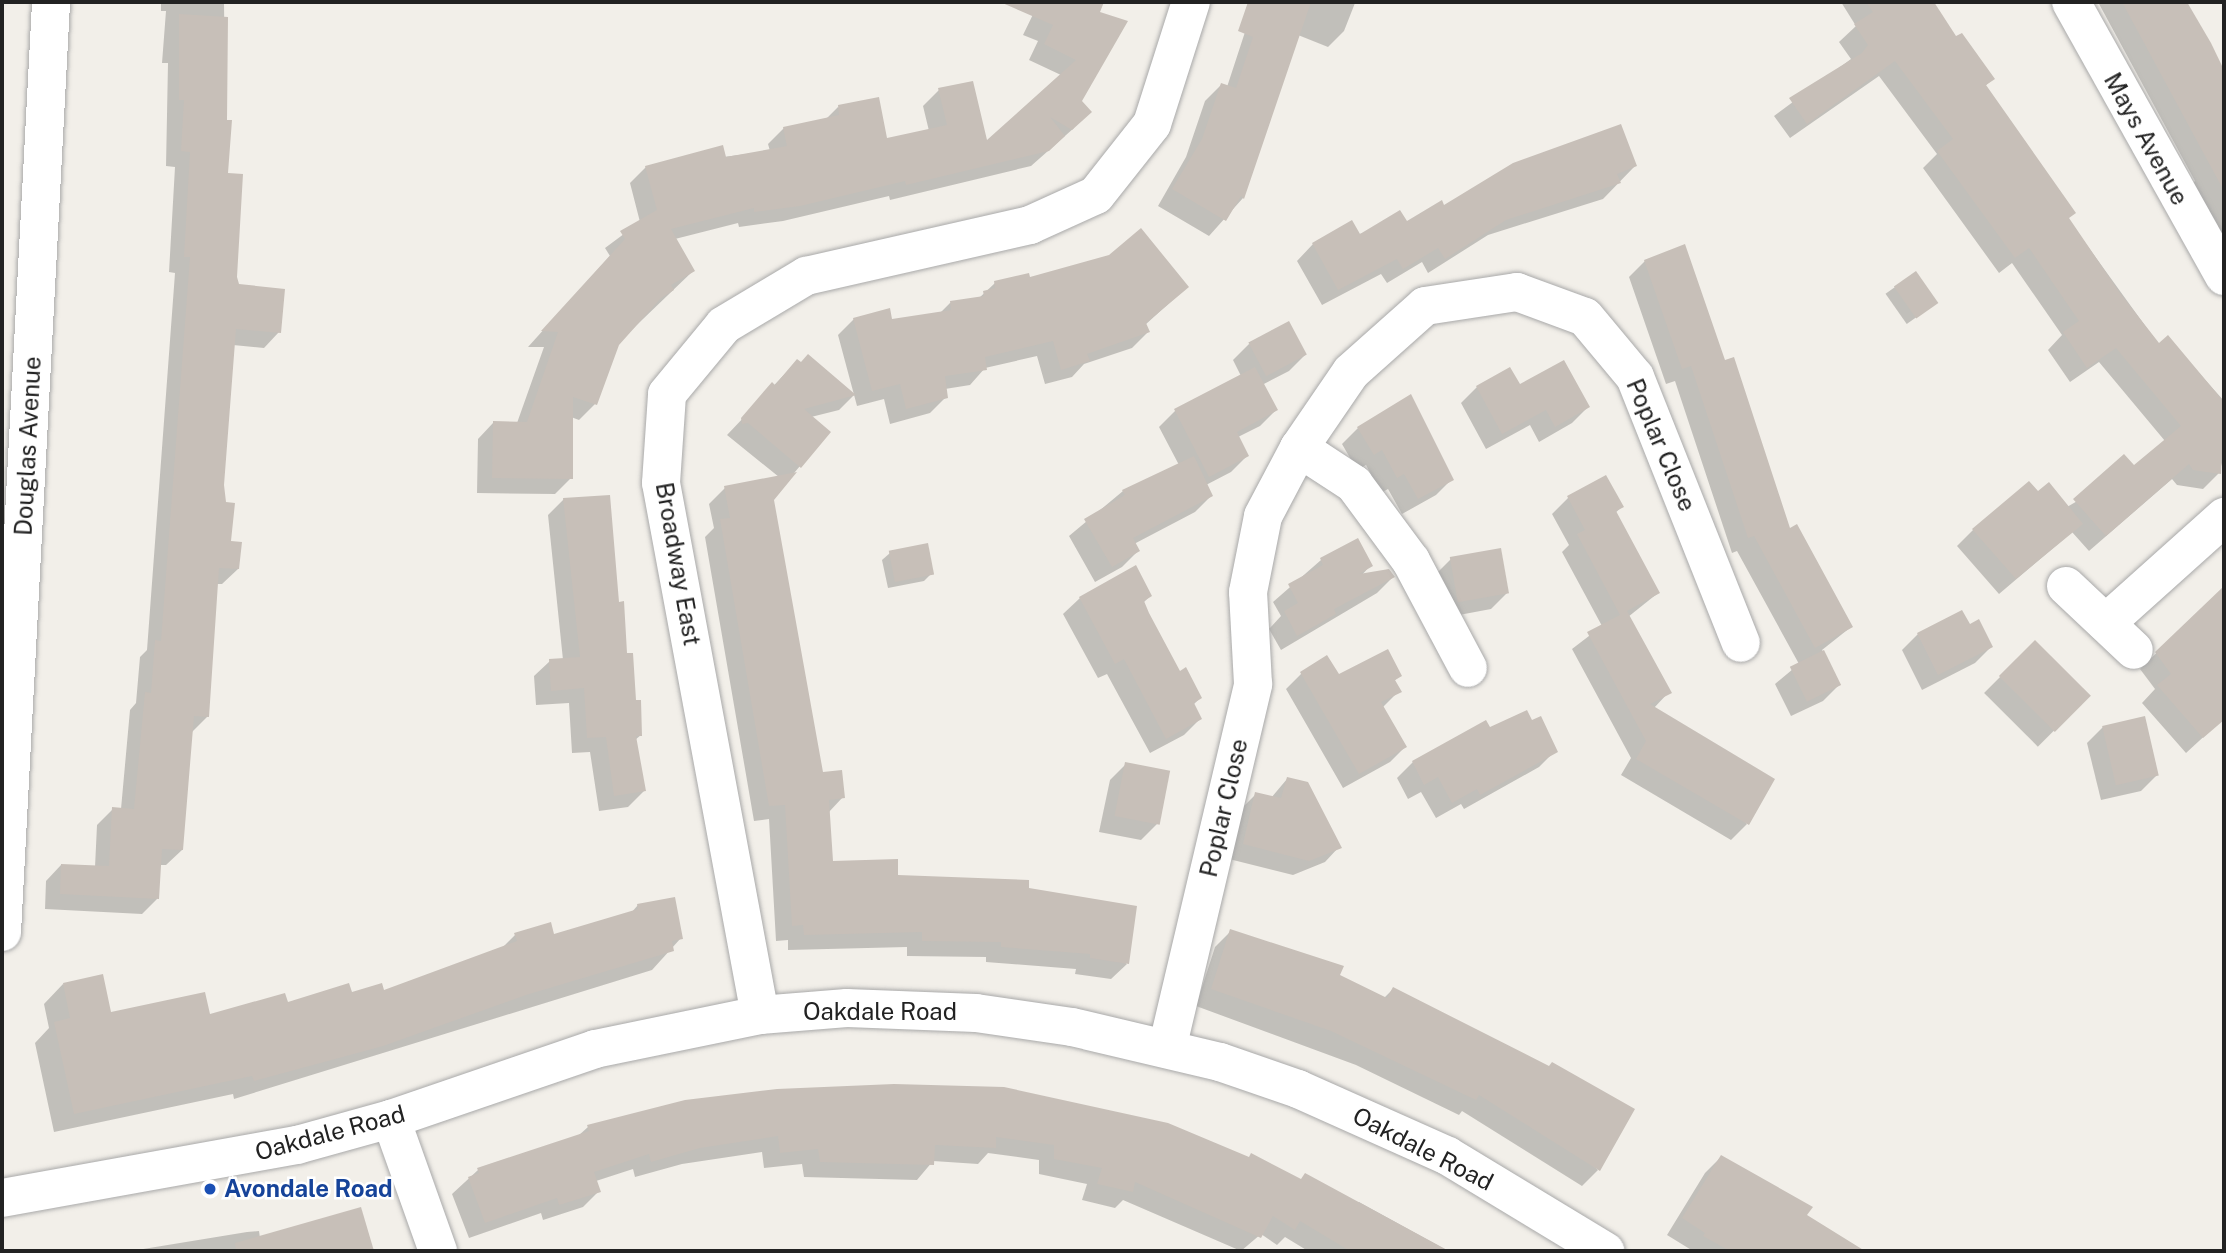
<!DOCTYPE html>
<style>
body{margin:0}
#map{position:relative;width:2226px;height:1253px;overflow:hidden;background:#f2efe9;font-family:"Public Sans",sans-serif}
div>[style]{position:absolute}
.shadow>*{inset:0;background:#0003;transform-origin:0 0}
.building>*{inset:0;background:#c7bfb8;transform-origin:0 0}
.roads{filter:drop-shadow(0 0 2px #a9a9a9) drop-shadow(0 0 2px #a9a9a9)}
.minor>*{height:38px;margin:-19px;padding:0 19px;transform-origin:19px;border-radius:19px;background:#fff}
.tertiary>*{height:38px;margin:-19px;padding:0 19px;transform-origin:19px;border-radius:19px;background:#fff}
.dots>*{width:19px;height:19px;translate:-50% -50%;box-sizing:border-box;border:4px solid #fff;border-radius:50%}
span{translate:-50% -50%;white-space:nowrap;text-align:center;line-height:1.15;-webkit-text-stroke:5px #fff;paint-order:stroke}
.street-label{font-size:24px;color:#222}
.transit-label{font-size:24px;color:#164399;font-weight:700}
.left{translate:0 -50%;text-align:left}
.frame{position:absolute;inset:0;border:4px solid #222;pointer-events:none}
</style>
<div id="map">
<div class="shadow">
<div style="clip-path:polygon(161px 2px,224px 2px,226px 174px,235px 277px,238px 286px,279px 332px,264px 348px,233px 345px,222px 485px,229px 543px,238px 569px,222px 584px,216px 584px,208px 716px,191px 733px,182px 850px,166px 865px,159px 865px,157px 899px,142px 914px,45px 909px,46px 881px,61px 865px,95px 867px,97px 825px,113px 809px,121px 809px,130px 710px,136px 703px,140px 657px,147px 650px,175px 273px,169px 272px,175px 167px,166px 166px,168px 63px,162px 63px,166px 11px,161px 11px)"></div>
<div style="clip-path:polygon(1039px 2px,1102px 2px,1074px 128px,1031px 166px,890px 200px,889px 196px,783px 221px,739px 227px,738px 223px,675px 239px,693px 271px,617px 344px,595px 404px,579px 420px,571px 417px,571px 478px,555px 494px,477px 493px,478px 439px,493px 423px,517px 423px,544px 347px,528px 347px,610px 256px,605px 248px,640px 222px,630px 183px,646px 167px,770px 151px,768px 144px,784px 128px,826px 119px,838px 107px,886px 140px,929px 131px,923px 106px,939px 90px,986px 143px,1061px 75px,1029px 60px,1038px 41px,1023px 35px)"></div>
<div style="clip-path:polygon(1265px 2px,1355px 3px,1344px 31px,1328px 47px,1298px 35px,1243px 198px,1209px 236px,1158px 206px,1186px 157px,1205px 101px,1221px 85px,1227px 87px,1245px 32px,1259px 18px)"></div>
<div style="clip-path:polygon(1841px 2px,1933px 2px,1956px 39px,1993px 79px,1985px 86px,2068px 219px,2159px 345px,2168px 338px,2224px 401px,2224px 456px,2219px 473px,2203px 489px,2177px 485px,2172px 479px,2089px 551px,2072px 532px,1999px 594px,1957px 546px,1973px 530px,2029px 483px,2037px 494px,2067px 507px,2134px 468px,2165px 441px,2099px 362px,2070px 382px,2048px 350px,2062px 335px,2012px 263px,1999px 273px,1923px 168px,1937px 154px,1879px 76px,1790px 138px,1774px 116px,1851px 59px,1839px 42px,1856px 26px)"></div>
<div style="clip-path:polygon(2098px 2px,2167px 2px,2170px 9px,2185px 2px,2224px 81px,2224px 252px,2189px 187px,2195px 181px)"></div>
<div style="clip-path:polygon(1635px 166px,1603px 199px,1488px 235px,1428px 273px,1422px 262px,1387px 283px,1381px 274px,1322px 305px,1297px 261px,1313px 244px,1406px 224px,1444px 207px)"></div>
<div style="clip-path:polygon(1645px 261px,1724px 362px,1789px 530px,1851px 627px,1822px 650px,1839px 685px,1823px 701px,1791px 716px,1775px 684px,1799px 664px,1737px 551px,1732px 553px,1675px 381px,1666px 384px,1629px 277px)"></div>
<div style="left:1915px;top:273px;width:37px;height:36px;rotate:55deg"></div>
<div style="clip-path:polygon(1028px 280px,1187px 287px,1145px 325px,1148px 332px,1132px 348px,1084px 364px,1072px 377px,1045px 384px,1037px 356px,985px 368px,970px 385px,945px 389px,946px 397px,930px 413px,890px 424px,884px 399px,857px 406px,838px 335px,854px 319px,891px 321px,940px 313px,950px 303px,978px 299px,995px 283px)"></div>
<div style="clip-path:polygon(1249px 344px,1305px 355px,1289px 371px,1262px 385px,1276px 410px,1260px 426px,1238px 437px,1247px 456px,1231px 472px,1206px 485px,1211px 496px,1195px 512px,1134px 544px,1138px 551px,1122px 567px,1095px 582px,1069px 536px,1123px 491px,1179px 465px,1159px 427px,1175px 411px,1241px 376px,1233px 360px)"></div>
<div style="clip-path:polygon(797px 361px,854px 395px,839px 410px,811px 417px,800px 466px,772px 499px,821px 774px,843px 797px,828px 813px,831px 862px,896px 877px,1027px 890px,1127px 964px,1111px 979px,1075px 974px,1076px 969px,986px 962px,986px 957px,907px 956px,907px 947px,788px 950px,788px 940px,776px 941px,769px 819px,754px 821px,705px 537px,714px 528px,709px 504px,725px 488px,779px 477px,727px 435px)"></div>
<div style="clip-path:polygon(1519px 386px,1588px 407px,1572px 423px,1539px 442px,1530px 425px,1486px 449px,1461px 403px,1477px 387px)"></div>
<div style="clip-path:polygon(1410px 397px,1452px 479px,1436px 495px,1402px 514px,1388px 489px,1381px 493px,1366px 465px,1357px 470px,1342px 444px,1358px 428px)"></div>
<div style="clip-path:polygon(1606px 477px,1622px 507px,1615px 513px,1658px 593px,1628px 617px,1669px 692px,1653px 709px,1747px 824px,1731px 840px,1621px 775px,1631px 758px,1572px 649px,1602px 626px,1562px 552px,1569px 545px,1552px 514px,1568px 498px)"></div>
<div style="clip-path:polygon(564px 499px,617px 604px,641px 735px,635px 740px,644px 791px,628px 807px,599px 811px,590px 752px,572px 753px,569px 703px,536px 705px,534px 676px,550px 661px,563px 660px,548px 515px)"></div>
<div style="clip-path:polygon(890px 553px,932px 573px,924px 581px,888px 588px,882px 560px)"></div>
<div style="clip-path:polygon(1451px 559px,1507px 593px,1491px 609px,1443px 618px,1435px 575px)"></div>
<div style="clip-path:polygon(1321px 560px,1370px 566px,1361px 576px,1393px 577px,1377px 593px,1281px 650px,1269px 629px,1281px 616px,1273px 602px)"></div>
<div style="clip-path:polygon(1135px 567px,1150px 596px,1143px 603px,1179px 673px,1200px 698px,1193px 705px,1200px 719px,1184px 735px,1150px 753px,1107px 674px,1098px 678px,1063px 614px,1080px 598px)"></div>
<div style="clip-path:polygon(2216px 595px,2224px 604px,2224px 664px,2201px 684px,2224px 711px,2224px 718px,2186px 753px,2142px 703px,2155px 689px,2140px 669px)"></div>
<div style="clip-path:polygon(1969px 627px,1991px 647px,1975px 663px,1922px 690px,1902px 650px,1918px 634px)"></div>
<div style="left:2035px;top:642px;width:76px;height:72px;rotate:45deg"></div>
<div style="clip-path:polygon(1301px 674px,1400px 676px,1394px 681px,1399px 691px,1382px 708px,1405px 747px,1390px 762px,1343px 788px,1286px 689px)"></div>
<div style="clip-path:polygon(1531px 722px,1555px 751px,1539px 767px,1464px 809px,1461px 804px,1436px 818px,1421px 792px,1408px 799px,1397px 778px,1413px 762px,1490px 730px)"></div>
<div style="clip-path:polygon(2103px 727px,2157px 775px,2141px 791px,2101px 800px,2087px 743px)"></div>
<div style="clip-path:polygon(1126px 764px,1157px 824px,1141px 840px,1099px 832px,1110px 780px)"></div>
<div style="clip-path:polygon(1287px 779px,1339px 847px,1325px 862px,1293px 875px,1229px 859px,1241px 809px,1256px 794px,1271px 798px)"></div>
<div style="clip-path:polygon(638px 905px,681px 938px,652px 970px,234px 1099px,233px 1094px,54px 1132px,35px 1043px,49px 1028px,44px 1004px,63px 984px,110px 1014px,209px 1016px,383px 992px,502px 948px,515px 935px,553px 936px,631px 913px)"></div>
<div style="clip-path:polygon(1231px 931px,1383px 999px,1393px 989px,1598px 1170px,1582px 1186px,1462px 1111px,1459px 1115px,1356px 1065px,1196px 1006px,1215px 947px)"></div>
<div style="clip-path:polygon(894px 1086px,1355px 1206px,1359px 1202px,1448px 1251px,1308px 1251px,1285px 1237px,1277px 1245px,1261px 1234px,1241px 1251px,1123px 1200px,1115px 1208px,1082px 1200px,1087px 1184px,1039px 1174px,1039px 1160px,988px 1153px,978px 1164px,933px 1161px,917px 1180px,804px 1177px,802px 1164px,764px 1168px,762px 1152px,682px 1164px,635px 1177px,633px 1169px,596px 1181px,599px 1191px,583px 1207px,543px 1220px,541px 1213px,469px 1238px,452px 1194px,478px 1170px,578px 1136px,588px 1127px)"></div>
<div style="clip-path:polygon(1721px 1157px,1805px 1216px,1862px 1251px,1693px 1251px,1667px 1235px,1705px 1173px)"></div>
<div style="clip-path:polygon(360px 1209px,372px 1251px,131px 1251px,247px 1232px,259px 1231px,260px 1238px)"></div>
</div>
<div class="building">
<div style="clip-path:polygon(1000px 2px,1104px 2px,1100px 12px,1128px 21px,1082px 101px,1092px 112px,1072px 130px,1050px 117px,1065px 136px,1049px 151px,906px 185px,905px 181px,800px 206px,754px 212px,754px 208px,671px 229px,695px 271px,671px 285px,674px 290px,661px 298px,619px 345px,597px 405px,573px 397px,573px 479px,492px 478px,493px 421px,527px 422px,558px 332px,541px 331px,625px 239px,620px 231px,657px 210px,645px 166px,723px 145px,726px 157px,787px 146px,783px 127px,839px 115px,838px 105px,879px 97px,887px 138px,947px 125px,938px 88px,973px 81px,987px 140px,1076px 60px,1044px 44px,1053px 25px)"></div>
<div style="clip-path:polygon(1248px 2px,1311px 2px,1244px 199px,1241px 196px,1226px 221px,1172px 189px,1202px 139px,1221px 83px,1236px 88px,1253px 37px,1238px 31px)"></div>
<div style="clip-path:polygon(1866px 2px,1934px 2px,1956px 36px,1962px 33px,1995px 79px,1986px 85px,2076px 213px,2069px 218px,2120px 293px,2159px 343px,2168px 335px,2224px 402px,2221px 474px,2193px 470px,2189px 464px,2106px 536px,2073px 499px,2124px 454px,2134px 465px,2181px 426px,2116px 348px,2087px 368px,2063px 332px,2079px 321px,2029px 248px,2015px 258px,1937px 151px,1953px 139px,1895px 61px,1807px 124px,1789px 98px,1862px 53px,1868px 45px,1854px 24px,1873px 12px)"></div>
<div style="clip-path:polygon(2122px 2px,2187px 2px,2211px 43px,2224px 70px,2224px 191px)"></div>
<div style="clip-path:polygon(179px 14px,228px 17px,227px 120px,232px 120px,228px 173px,243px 174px,237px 277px,239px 284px,285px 289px,281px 333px,236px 329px,224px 485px,226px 502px,235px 503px,231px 541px,242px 542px,239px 569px,219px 568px,209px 717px,194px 716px,183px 850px,162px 849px,159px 899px,60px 894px,61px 864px,109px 866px,112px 807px,134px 809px,145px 692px,151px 693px,155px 640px,161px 641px,190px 257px,184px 257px,190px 152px,181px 151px,184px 100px,179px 100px)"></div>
<div style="clip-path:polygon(1621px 124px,1637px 166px,1617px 174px,1621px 183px,1506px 220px,1445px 259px,1438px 248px,1403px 269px,1397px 259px,1338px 290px,1312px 243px,1352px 220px,1360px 234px,1400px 210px,1407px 221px,1442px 200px,1444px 205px,1513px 163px)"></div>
<div style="clip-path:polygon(1141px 228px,1189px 287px,1146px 323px,1150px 332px,1087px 354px,1090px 361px,1061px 370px,1053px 341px,985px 357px,987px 370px,945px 376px,948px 398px,906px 409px,900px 384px,872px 391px,853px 318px,890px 308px,892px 319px,951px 310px,950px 301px,984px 296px,983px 291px,995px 288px,994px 281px,1029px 273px,1030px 277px,1109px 255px)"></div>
<div style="clip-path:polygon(1685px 244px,1725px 360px,1734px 357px,1790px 528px,1797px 524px,1853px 627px,1815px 648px,1754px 536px,1748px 538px,1691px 366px,1682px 369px,1644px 260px)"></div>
<div style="left:1916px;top:271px;width:39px;height:27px;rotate:55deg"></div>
<div style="left:1289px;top:321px;width:38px;height:46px;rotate:62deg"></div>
<div style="clip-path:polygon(808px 354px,856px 395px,804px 409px,831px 432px,801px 468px,748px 423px,742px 424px,741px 418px,772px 382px,775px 385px,797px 359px,801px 362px)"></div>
<div style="clip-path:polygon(1564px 360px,1590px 407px,1555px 427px,1546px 410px,1502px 434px,1476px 386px,1510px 367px,1520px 384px)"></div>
<div style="clip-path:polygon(1255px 367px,1278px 410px,1237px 432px,1249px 456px,1209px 477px,1174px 409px)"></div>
<div style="clip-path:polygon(1411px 394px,1454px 480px,1418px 499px,1404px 474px,1397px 478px,1382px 450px,1374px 455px,1357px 427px)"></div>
<div style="clip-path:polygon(1194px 456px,1213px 496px,1133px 538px,1140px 551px,1112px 567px,1084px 519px,1125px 495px,1122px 490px)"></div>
<div style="clip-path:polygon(797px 472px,774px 500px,823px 772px,842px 770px,845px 798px,829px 800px,833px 861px,898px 859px,898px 875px,1029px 880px,1029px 888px,1137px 906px,1129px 964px,1090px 958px,1090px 954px,1001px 947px,1001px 942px,922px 941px,922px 932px,804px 935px,803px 925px,792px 926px,785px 805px,769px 806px,720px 519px,730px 518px,724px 486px)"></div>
<div style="clip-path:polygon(1606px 475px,1624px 507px,1616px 511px,1660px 593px,1627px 611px,1672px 693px,1650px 704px,1775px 779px,1749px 825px,1636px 759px,1646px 741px,1587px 632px,1620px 615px,1577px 534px,1585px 530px,1567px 496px)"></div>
<div style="clip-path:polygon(2029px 481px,2038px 491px,2049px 482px,2083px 524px,2016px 579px,1972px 529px)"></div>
<div style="clip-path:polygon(610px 495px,619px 602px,624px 601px,627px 653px,633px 653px,636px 700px,641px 700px,642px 736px,636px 736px,646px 791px,614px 796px,606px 737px,587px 738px,584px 688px,551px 691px,549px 659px,580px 657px,563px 498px)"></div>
<div style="clip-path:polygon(1358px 538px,1373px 566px,1359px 574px,1389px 569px,1395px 577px,1334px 609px,1336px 614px,1297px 636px,1284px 611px,1298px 603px,1288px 584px,1323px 565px,1320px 558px)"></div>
<div style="left:928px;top:543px;width:32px;height:40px;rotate:79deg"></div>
<div style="left:1501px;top:548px;width:46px;height:52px;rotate:80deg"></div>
<div style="clip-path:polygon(1136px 565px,1152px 596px,1144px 601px,1149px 613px,1180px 671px,1186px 667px,1202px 698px,1194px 703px,1202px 719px,1166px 739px,1124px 659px,1115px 664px,1079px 597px)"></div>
<div style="clip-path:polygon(2224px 586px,2224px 720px,2203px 738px,2157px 685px,2171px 674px,2155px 652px)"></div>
<div style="clip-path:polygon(1962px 610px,1970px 624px,1979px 619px,1993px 647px,1938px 675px,1917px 633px)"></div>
<div style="left:2035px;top:640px;width:79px;height:51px;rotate:45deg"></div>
<div style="clip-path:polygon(1388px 649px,1402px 676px,1395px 680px,1402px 692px,1381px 702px,1407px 747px,1359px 774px,1300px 672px,1327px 655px,1339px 674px)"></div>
<div style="left:1824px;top:650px;width:39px;height:38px;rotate:64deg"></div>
<div style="clip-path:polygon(1527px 710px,1532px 720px,1541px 716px,1558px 752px,1480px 795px,1477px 789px,1452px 803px,1438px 777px,1424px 785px,1412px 761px,1486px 720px,1490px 727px)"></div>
<div style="left:2145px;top:716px;width:61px;height:44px;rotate:77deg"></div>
<div style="left:1125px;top:762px;width:46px;height:55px;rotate:11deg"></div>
<div style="clip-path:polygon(1287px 777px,1308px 782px,1342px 848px,1309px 861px,1243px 844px,1255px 792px,1281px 798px)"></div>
<div style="clip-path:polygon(675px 897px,683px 939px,672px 941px,674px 951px,526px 995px,383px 1046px,254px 1081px,252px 1076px,74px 1114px,54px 1022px,70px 1018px,63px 983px,103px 974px,111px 1012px,205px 992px,210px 1014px,285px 993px,288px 1002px,349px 983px,352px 992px,382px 983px,384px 990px,517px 941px,514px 933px,551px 922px,554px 934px,638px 909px,637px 904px)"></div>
<div style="clip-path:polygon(1230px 929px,1344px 966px,1340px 975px,1387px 998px,1393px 987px,1549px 1066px,1552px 1062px,1635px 1109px,1600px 1171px,1479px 1095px,1476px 1100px,1331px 1031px,1211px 989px)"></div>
<div style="clip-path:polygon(894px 1084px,1004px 1087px,1168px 1123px,1249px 1157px,1251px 1153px,1301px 1179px,1305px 1173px,1449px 1251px,1350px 1251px,1300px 1221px,1295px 1230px,1273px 1216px,1261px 1238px,1135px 1182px,1133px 1192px,1097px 1184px,1102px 1168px,1054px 1159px,1054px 1145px,996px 1137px,996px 1148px,935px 1145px,934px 1165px,820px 1162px,818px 1149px,780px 1153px,778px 1136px,700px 1148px,651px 1162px,649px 1154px,594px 1172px,601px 1192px,559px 1205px,557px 1198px,485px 1223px,468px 1177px,479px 1173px,477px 1168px,589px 1131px,587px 1125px,685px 1100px,777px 1089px)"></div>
<div style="clip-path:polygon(1721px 1155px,1813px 1207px,1807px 1215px,1865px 1251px,1730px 1251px,1703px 1236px,1705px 1233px,1682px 1218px)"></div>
<div style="clip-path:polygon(361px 1207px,374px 1251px,236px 1251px,235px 1243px)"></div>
</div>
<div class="roads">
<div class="minor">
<div style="left:2071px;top:2px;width:314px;rotate:60.8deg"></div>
<div style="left:1299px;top:448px;width:66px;rotate:33.2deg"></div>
<div style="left:1354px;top:484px;width:96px;rotate:53.5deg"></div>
<div style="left:1411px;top:561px;width:121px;rotate:62deg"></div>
<div style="left:2066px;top:586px;width:93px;rotate:43.3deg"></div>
<div style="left:2106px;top:623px;width:159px;rotate:-41.9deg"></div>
<div style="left:2px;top:932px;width:931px;rotate:-86.98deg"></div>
<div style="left:760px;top:1015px;width:541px;rotate:-100.54deg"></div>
<div style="left:661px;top:483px;width:89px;rotate:-86.1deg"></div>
<div style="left:667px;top:394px;width:89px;rotate:-50.4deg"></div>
<div style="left:724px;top:325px;width:96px;rotate:-30.9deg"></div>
<div style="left:806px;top:276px;width:230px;rotate:-12.8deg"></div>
<div style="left:1030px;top:225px;width:72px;rotate:-24.4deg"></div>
<div style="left:1096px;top:195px;width:90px;rotate:-51.7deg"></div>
<div style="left:1152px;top:124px;width:128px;rotate:-72.3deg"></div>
<div style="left:1167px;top:1049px;width:375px;rotate:-76.7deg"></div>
<div style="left:1253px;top:684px;width:92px;rotate:-93.1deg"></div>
<div style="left:1248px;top:592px;width:77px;rotate:-78.8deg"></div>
<div style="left:1263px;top:516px;width:77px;rotate:-62.1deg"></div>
<div style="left:1299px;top:448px;width:92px;rotate:-55.6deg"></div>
<div style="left:1351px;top:372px;width:99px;rotate:-41.7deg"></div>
<div style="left:1425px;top:306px;width:93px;rotate:-8.7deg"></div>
<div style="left:1517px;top:292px;width:72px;rotate:20.2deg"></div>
<div style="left:1585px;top:317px;width:78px;rotate:50.2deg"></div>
<div style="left:1635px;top:377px;width:286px;rotate:68.3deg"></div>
<div style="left:391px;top:1119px;width:140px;rotate:70.4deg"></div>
</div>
<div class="tertiary">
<div style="left:2px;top:1198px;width:300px;rotate:-10.2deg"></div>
<div style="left:297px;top:1145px;width:98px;rotate:-15.5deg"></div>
<div style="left:391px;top:1119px;width:216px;rotate:-18.9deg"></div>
<div style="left:595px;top:1049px;width:168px;rotate:-11.6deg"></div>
<div style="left:760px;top:1015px;width:87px;rotate:-4.6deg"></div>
<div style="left:847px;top:1008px;width:129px;rotate:2.2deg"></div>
<div style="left:976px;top:1013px;width:97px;rotate:8.3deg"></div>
<div style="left:1072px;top:1027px;width:152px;rotate:13.3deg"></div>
<div style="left:1220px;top:1062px;width:83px;rotate:19.1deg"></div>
<div style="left:1298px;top:1089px;width:164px;rotate:24.1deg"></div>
<div style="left:1448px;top:1156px;width:184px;rotate:31.2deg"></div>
</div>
</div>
<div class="dots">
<div style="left:210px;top:1189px;background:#1a4fb4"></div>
</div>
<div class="street-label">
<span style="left:2146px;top:139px;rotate:61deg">Mays Avenue</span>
<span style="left:1661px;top:445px;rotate:67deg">Poplar Close</span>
<span style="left:28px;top:446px;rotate:-87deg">Douglas Avenue</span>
<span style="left:678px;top:564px;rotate:80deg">Broadway East</span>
<span style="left:1224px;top:808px;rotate:-77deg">Poplar Close</span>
<span style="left:880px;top:1012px">Oakdale Road</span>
<span style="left:330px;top:1133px;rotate:-15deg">Oakdale Road</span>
<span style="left:1423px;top:1149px;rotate:27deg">Oakdale Road</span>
</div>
<div class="transit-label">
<span class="left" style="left:224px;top:1189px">Avondale Road</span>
</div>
<div class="frame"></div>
</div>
